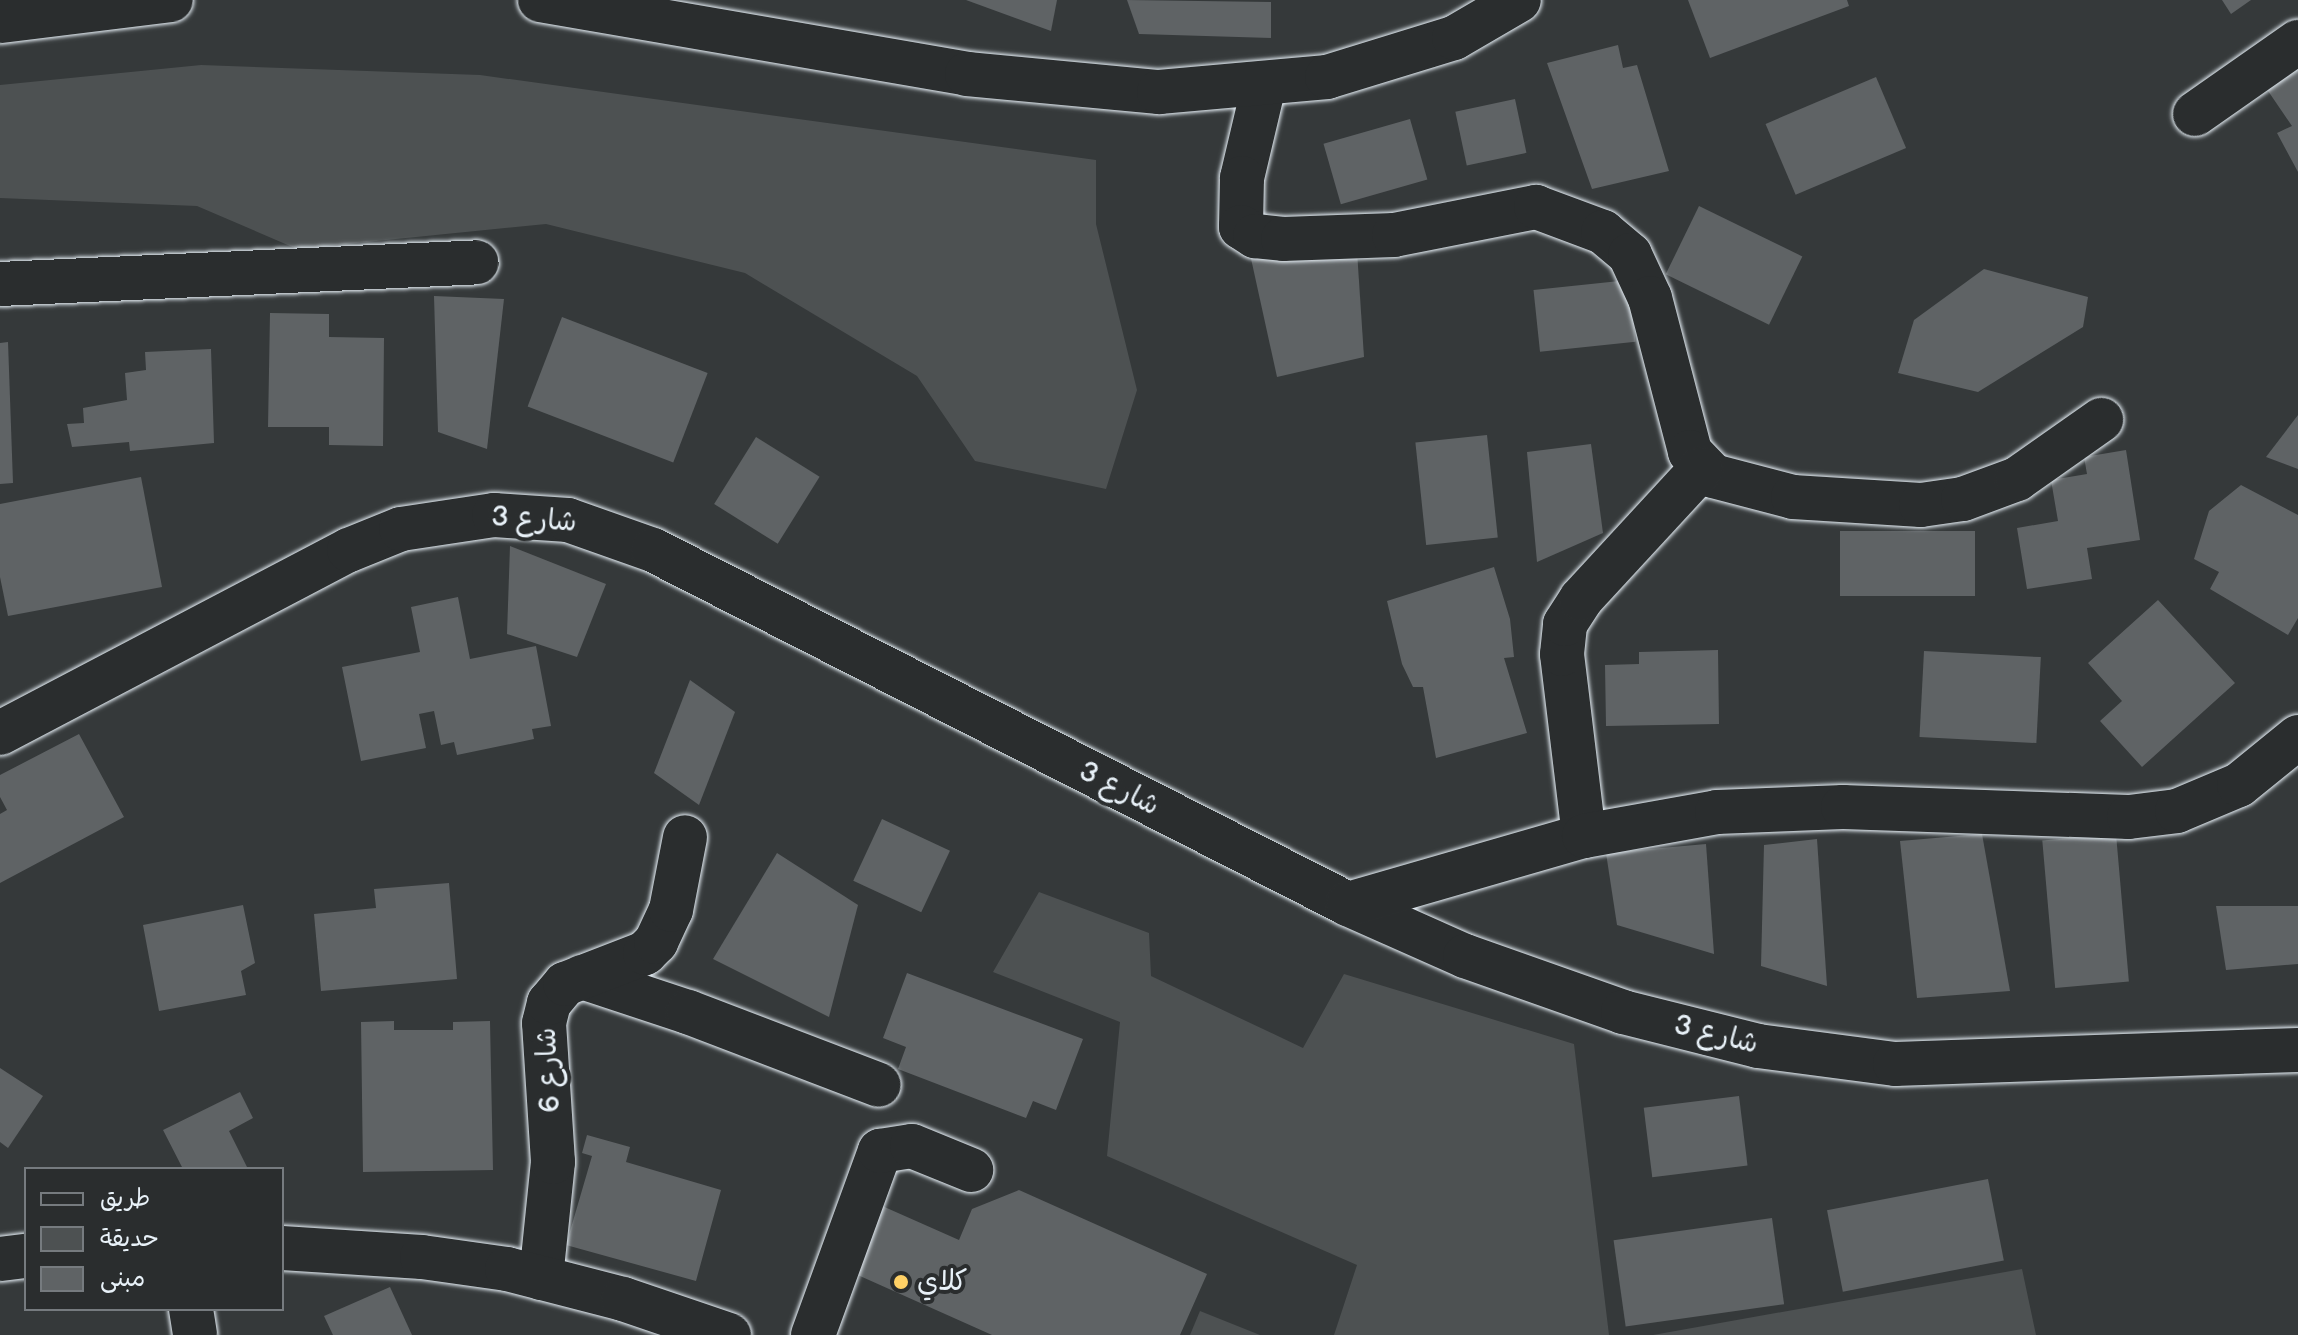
<!DOCTYPE html>
<meta charset="utf-8">
<style>
body{margin:0}
#map{position:relative;width:2298px;height:1335px;overflow:hidden;background:#35393a;font-family:"Balsamiq Sans","Playpen Sans Arabic",sans-serif}
div>[style]{position:absolute}
.green>*{inset:0;background:#4d5152}
.building>*{inset:0;background:#5f6365;transform-origin:0 0}
.roads{filter:drop-shadow(0 0 2px #e8f1f8) drop-shadow(0 0 2px #e8f1f8)}
.minor>*{height:44px;margin:-22px;padding:0 22px;transform-origin:22px;border-radius:22px;background:#2a2d2e}
.highway>*{height:44px;margin:-22px;padding:0 22px;transform-origin:22px;border-radius:22px;background:#2a2d2e}
.dots>*{width:22px;height:22px;translate:-50% -50%;box-sizing:border-box;border:4px solid #2a2d2e;border-radius:50%}
span{translate:-50% -50%;white-space:nowrap;text-align:center;line-height:1.15;-webkit-text-stroke:8px #2a2d2e;paint-order:stroke}
.street-label{font-size:28px;color:#e8f1f8}
.poi-label{font-size:28px;color:#e8f1f8}
.left{translate:0 -50%;text-align:left}
.legend{position:absolute;left:24px;top:1167px;width:260px;height:144px;box-sizing:border-box;background:#2a2d2e;border:2px solid #767b7f;margin:0;padding:10px 14px;list-style:none;font-size:24px;color:#e8f1f8}
.legend li{display:flex;align-items:center;gap:16px;height:40px}
.legend b{width:40px;border:2px solid #767b7f}
</style>
<div id="map">
<div class="green">
<div style="clip-path:polygon(201px 65px,480px 75px,1096px 160px,1096px 224px,1137px 390px,1106px 489px,975px 461px,917px 376px,745px 273px,546px 224px,297px 249px,197px 206px,0 198px,0 85px)"></div>
<div style="clip-path:polygon(1039px 892px,1149px 933px,1151px 976px,1303px 1048px,1344px 974px,1574px 1044px,1609px 1335px,1334px 1335px,1357px 1265px,1107px 1156px,1120px 1022px,993px 972px)"></div>
<div style="clip-path:polygon(2022px 1269px,2036px 1335px,1653px 1335px)"></div>
<div style="clip-path:polygon(1200px 1311px,1260px 1335px,1190px 1335px)"></div>
</div>
<div class="building">
<div style="clip-path:polygon(966px 0,1057px 0,1051px 31px)"></div>
<div style="clip-path:polygon(1127px 0,1271px 2px,1271px 38px,1139px 34px)"></div>
<div style="clip-path:polygon(1688px 0,1847px 0,1849px 6px,1710px 58px)"></div>
<div style="clip-path:polygon(2222px 0,2251px 0,2231px 14px)"></div>
<div style="clip-path:polygon(1618px 45px,1623px 68px,1637px 65px,1669px 171px,1592px 189px,1547px 63px)"></div>
<div style="clip-path:polygon(2298px 55px,2298px 172px,2277px 133px,2292px 126px,2264px 85px)"></div>
<div style="left:1876px;top:77px;width:77px;height:120px;rotate:67deg"></div>
<div style="left:1515px;top:99px;width:55px;height:61px;rotate:78deg"></div>
<div style="left:1410px;top:119px;width:63px;height:90px;rotate:74deg"></div>
<div style="left:1699px;top:206px;width:115px;height:76px;rotate:26deg"></div>
<div style="clip-path:polygon(1357px 251px,1364px 357px,1277px 377px,1250px 254px)"></div>
<div style="clip-path:polygon(1984px 269px,2088px 297px,2083px 327px,1978px 392px,1898px 373px,1914px 320px)"></div>
<div style="left:1629px;top:280px;width:62px;height:96px;rotate:84deg"></div>
<div style="clip-path:polygon(434px 296px,504px 299px,487px 449px,438px 432px)"></div>
<div style="clip-path:polygon(270px 313px,329px 314px,329px 337px,384px 338px,383px 446px,329px 445px,329px 427px,268px 427px)"></div>
<div style="left:562px;top:317px;width:156px;height:96px;rotate:21deg"></div>
<div style="clip-path:polygon(8px 342px,13px 483px,0 484px,0 343px)"></div>
<div style="clip-path:polygon(211px 349px,214px 443px,130px 451px,129px 442px,72px 447px,67px 424px,84px 423px,83px 408px,127px 400px,125px 373px,146px 370px,145px 352px)"></div>
<div style="clip-path:polygon(2298px 415px,2298px 469px,2266px 457px)"></div>
<div style="left:1487px;top:435px;width:103px;height:72px;rotate:84deg"></div>
<div style="left:756px;top:437px;width:75px;height:79px;rotate:32deg"></div>
<div style="clip-path:polygon(1591px 444px,1603px 533px,1537px 562px,1527px 452px)"></div>
<div style="clip-path:polygon(2126px 450px,2140px 540px,2087px 548px,2092px 579px,2027px 589px,2017px 528px,2058px 521px,2051px 480px,2087px 474px,2084px 457px)"></div>
<div style="clip-path:polygon(141px 477px,162px 587px,8px 616px,0 577px,0 504px)"></div>
<div style="clip-path:polygon(2241px 485px,2298px 515px,2298px 618px,2288px 635px,2210px 589px,2219px 572px,2194px 559px,2209px 511px)"></div>
<div style="left:1840px;top:531px;width:135px;height:65px"></div>
<div style="clip-path:polygon(510px 546px,606px 584px,577px 657px,507px 634px)"></div>
<div style="clip-path:polygon(1494px 567px,1510px 619px,1514px 657px,1504px 658px,1527px 733px,1436px 758px,1423px 687px,1413px 687px,1402px 664px,1387px 601px)"></div>
<div style="clip-path:polygon(458px 597px,470px 659px,536px 646px,551px 726px,532px 729px,534px 739px,457px 755px,454px 742px,441px 745px,434px 711px,419px 714px,426px 748px,361px 761px,342px 667px,420px 652px,411px 607px)"></div>
<div style="clip-path:polygon(2158px 600px,2235px 683px,2142px 767px,2100px 721px,2122px 701px,2088px 663px)"></div>
<div style="clip-path:polygon(1718px 650px,1719px 724px,1606px 726px,1605px 665px,1639px 664px,1639px 652px)"></div>
<div style="left:1924px;top:651px;width:117px;height:86px;rotate:3deg"></div>
<div style="clip-path:polygon(690px 680px,735px 712px,699px 805px,654px 773px)"></div>
<div style="clip-path:polygon(79px 734px,124px 817px,0 883px,0 814px,7px 810px,0 797px,0 775px)"></div>
<div style="left:882px;top:819px;width:75px;height:68px;rotate:25deg"></div>
<div style="clip-path:polygon(1982px 834px,2010px 991px,1917px 998px,1900px 841px)"></div>
<div style="left:2116px;top:834px;width:148px;height:74px;rotate:85deg"></div>
<div style="clip-path:polygon(1817px 839px,1827px 986px,1761px 966px,1764px 845px)"></div>
<div style="clip-path:polygon(1706px 844px,1714px 954px,1617px 925px,1606px 853px)"></div>
<div style="clip-path:polygon(777px 853px,858px 905px,829px 1017px,713px 959px)"></div>
<div style="clip-path:polygon(449px 883px,457px 979px,321px 991px,314px 914px,376px 908px,374px 889px)"></div>
<div style="clip-path:polygon(243px 905px,255px 963px,241px 971px,246px 995px,159px 1011px,143px 925px)"></div>
<div style="clip-path:polygon(2216px 906px,2298px 906px,2298px 964px,2226px 970px)"></div>
<div style="clip-path:polygon(907px 973px,1083px 1039px,1056px 1110px,1033px 1101px,1026px 1118px,898px 1069px,906px 1047px,883px 1038px)"></div>
<div style="clip-path:polygon(394px 1021px,394px 1030px,453px 1030px,453px 1022px,490px 1021px,493px 1170px,363px 1172px,361px 1022px)"></div>
<div style="clip-path:polygon(0 1068px,43px 1096px,8px 1148px,0 1142px)"></div>
<div style="clip-path:polygon(240px 1092px,253px 1118px,229px 1131px,248px 1169px,183px 1169px,163px 1130px)"></div>
<div style="left:1739px;top:1096px;width:70px;height:96px;rotate:83deg"></div>
<div style="clip-path:polygon(587px 1135px,630px 1147px,626px 1162px,721px 1190px,696px 1281px,566px 1245px,592px 1156px,582px 1153px)"></div>
<div style="left:1988px;top:1179px;width:83px;height:164px;rotate:79deg"></div>
<div style="clip-path:polygon(1019px 1190px,1207px 1274px,1180px 1335px,992px 1335px,851px 1272px,880px 1205px,959px 1240px,972px 1209px)"></div>
<div style="left:1772px;top:1218px;width:87px;height:160px;rotate:82deg"></div>
<div style="clip-path:polygon(390px 1287px,412px 1335px,333px 1335px,324px 1316px)"></div>
</div>
<div class="roads">
<div class="minor">
<div style="left:1264px;top:85px;width:96px;rotate:103.3deg"></div>
<div style="left:1242px;top:178px;width:49px;rotate:91.2deg"></div>
<div style="left:1241px;top:227px;width:17px;rotate:33deg"></div>
<div style="left:1255px;top:236px;width:28px;rotate:6deg"></div>
<div style="left:1283px;top:239px;width:111px;rotate:-2.1deg"></div>
<div style="left:1394px;top:235px;width:145px;rotate:-11.2deg"></div>
<div style="left:1536px;top:207px;width:72px;rotate:20.5deg"></div>
<div style="left:1603px;top:232px;width:35px;rotate:40deg"></div>
<div style="left:1630px;top:255px;width:47px;rotate:65.1deg"></div>
<div style="left:1650px;top:298px;width:159px;rotate:75.4deg"></div>
<div style="left:1690px;top:452px;width:33px;rotate:46deg"></div>
<div style="left:1713px;top:476px;width:83px;rotate:14.7deg"></div>
<div style="left:1793px;top:497px;width:128px;rotate:3.6deg"></div>
<div style="left:1921px;top:505px;width:42px;rotate:-8.1deg"></div>
<div style="left:1963px;top:499px;width:58px;rotate:-20.3deg"></div>
<div style="left:2017px;top:479px;width:103px;rotate:-35.1deg"></div>
<div style="left:2195px;top:114px;width:126px;rotate:-35deg"></div>
<div style="left:0;top:284px;width:477px;rotate:-2.6deg"></div>
<div style="left:0;top:733px;width:394px;rotate:-27.7deg"></div>
<div style="left:349px;top:550px;width:56px;rotate:-22deg"></div>
<div style="left:401px;top:529px;width:94px;rotate:-8.6deg"></div>
<div style="left:494px;top:515px;width:74px;rotate:3.9deg"></div>
<div style="left:568px;top:520px;width:90px;rotate:19.4deg"></div>
<div style="left:653px;top:550px;width:780px;rotate:26.99deg"></div>
<div style="left:1348px;top:904px;width:128px;rotate:24deg"></div>
<div style="left:1465px;top:956px;width:168px;rotate:19.5deg"></div>
<div style="left:1623px;top:1012px;width:139px;rotate:14.1deg"></div>
<div style="left:1758px;top:1046px;width:138px;rotate:7.5deg"></div>
<div style="left:1895px;top:1064px;width:403px;rotate:-2deg"></div>
<div style="left:1584px;top:836px;width:183px;rotate:-96.9deg"></div>
<div style="left:1562px;top:654px;width:30px;rotate:-84deg"></div>
<div style="left:1565px;top:624px;width:30px;rotate:-57deg"></div>
<div style="left:1581px;top:599px;width:177px;rotate:-47.3deg"></div>
<div style="left:1348px;top:904px;width:246px;rotate:-16.1deg"></div>
<div style="left:1584px;top:836px;width:135px;rotate:-10.2deg"></div>
<div style="left:1717px;top:812px;width:126px;rotate:-2.3deg"></div>
<div style="left:1843px;top:807px;width:286px;rotate:2deg"></div>
<div style="left:2129px;top:817px;width:48px;rotate:-7.1deg"></div>
<div style="left:2177px;top:811px;width:67px;rotate:-22.8deg"></div>
<div style="left:2239px;top:785px;width:76px;rotate:-39.1deg"></div>
<div style="left:582px;top:977px;width:112px;rotate:18.3deg"></div>
<div style="left:688px;top:1012px;width:204px;rotate:20.9deg"></div>
<div style="left:541px;top:1278px;width:117px;rotate:-84.1deg"></div>
<div style="left:553px;top:1162px;width:139px;rotate:-93.7deg"></div>
<div style="left:544px;top:1023px;width:21px;rotate:-76deg"></div>
<div style="left:549px;top:1003px;width:25px;rotate:-50deg"></div>
<div style="left:565px;top:984px;width:86px;rotate:-21.2deg"></div>
<div style="left:645px;top:953px;width:16px;rotate:-45deg"></div>
<div style="left:656px;top:942px;width:35px;rotate:-65deg"></div>
<div style="left:671px;top:910px;width:74px;rotate:-79.1deg"></div>
<div style="left:191px;top:1309px;width:26px;rotate:81deg"></div>
<div style="left:813px;top:1335px;width:196px;rotate:-70deg"></div>
<div style="left:880px;top:1151px;width:32px;rotate:-9deg"></div>
<div style="left:912px;top:1146px;width:64px;rotate:22.1deg"></div>
</div>
<div class="highway">
<div style="left:540px;top:0;width:433px;rotate:9.8deg"></div>
<div style="left:967px;top:74px;width:193px;rotate:5.4deg"></div>
<div style="left:1159px;top:92px;width:169px;rotate:-5.1deg"></div>
<div style="left:1327px;top:77px;width:133px;rotate:-17.1deg"></div>
<div style="left:1454px;top:38px;width:75px;rotate:-30.3deg"></div>
<div style="left:0;top:21px;width:172px;rotate:-7deg"></div>
<div style="left:282px;top:1248px;width:140px;rotate:3.7deg"></div>
<div style="left:422px;top:1257px;width:86px;rotate:8deg"></div>
<div style="left:507px;top:1269px;width:120px;rotate:14.5deg"></div>
<div style="left:623px;top:1299px;width:112px;rotate:18.8deg"></div>
<div style="left:0;top:1259px;width:26px;rotate:-7deg"></div>
</div>
</div>
<div class="dots">
<div style="left:901px;top:1282px;background:#ffd166"></div>
</div>
<div class="street-label">
<span style="left:534px;top:520px;rotate:4deg">شارع 3</span>
<span style="left:1119px;top:789px;rotate:27deg">شارع 3</span>
<span style="left:1716px;top:1035px;rotate:14deg">شارع 3</span>
<span style="left:549px;top:1070px;rotate:-93deg">شارع 6</span>
</div>
<div class="poi-label">
<span class="left" style="left:917px;top:1282px">كلاي</span>
</div>
<ul class="legend">
<li><b style="height:10px;background:#2a2d2e"></b>طريق</li>
<li><b style="height:22px;background:#4d5152"></b>حديقة</li>
<li><b style="height:22px;background:#5f6365"></b>مبنى</li>
</ul>
</div>
